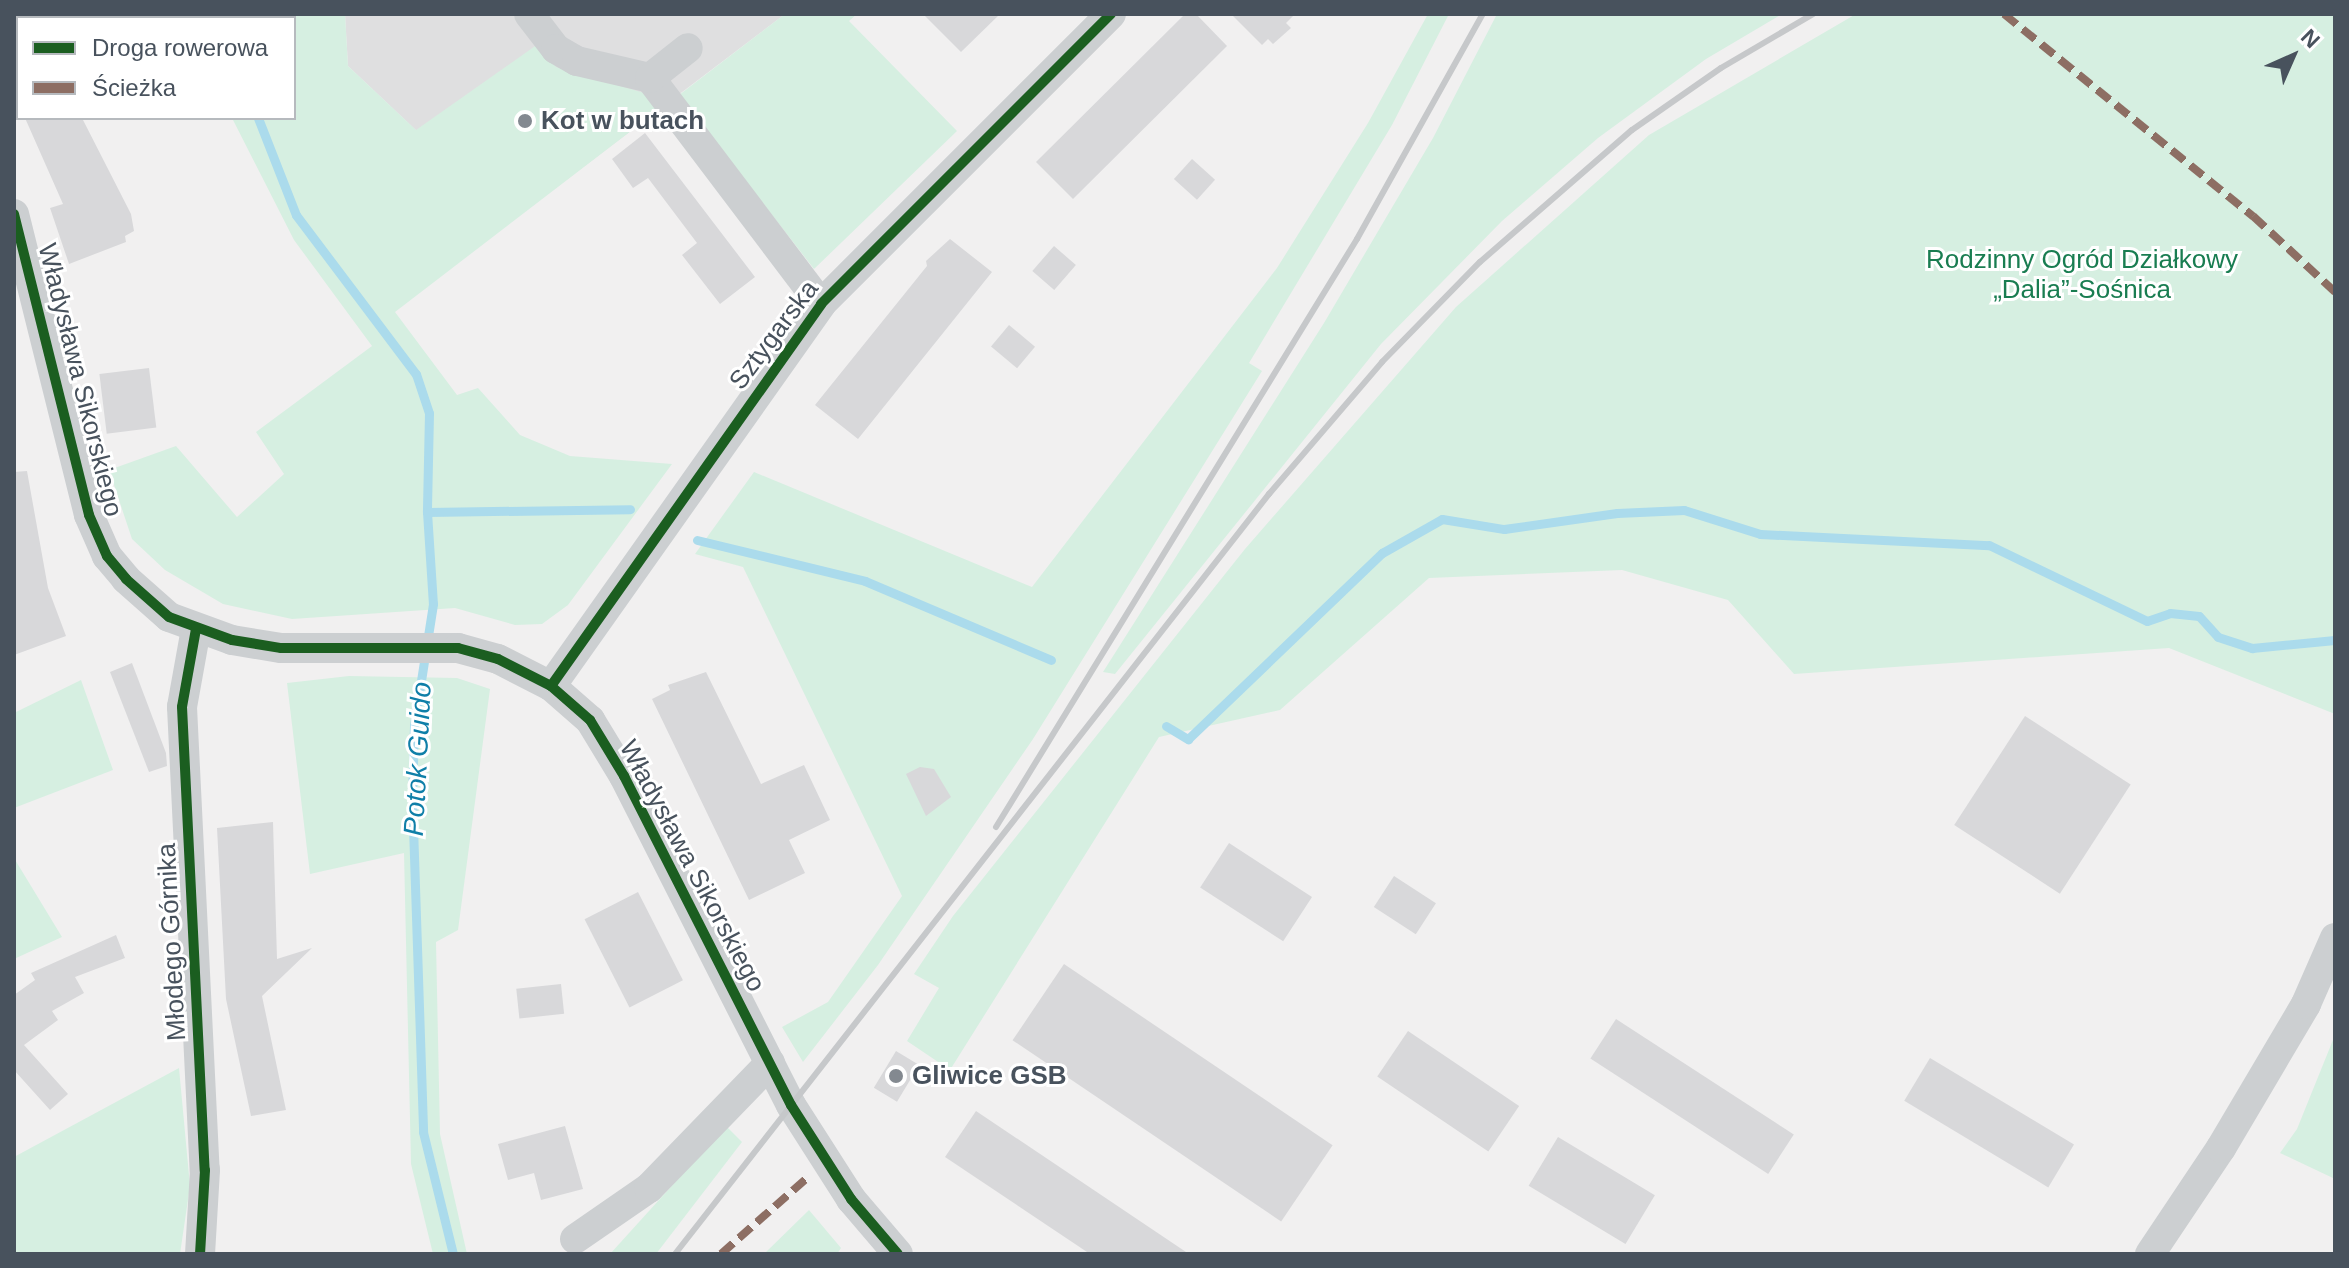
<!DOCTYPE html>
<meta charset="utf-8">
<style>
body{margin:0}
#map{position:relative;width:2349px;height:1268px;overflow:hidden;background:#f1f0f0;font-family:Arial,sans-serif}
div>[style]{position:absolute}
.education>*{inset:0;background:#dfdfe0}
.green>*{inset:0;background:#d6efe1}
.stream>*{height:9px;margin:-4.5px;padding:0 4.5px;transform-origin:4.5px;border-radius:4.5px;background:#abdbec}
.building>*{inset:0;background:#d8d8da;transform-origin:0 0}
.minor>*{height:30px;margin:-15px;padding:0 15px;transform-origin:15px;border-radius:15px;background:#cccfd1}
.rail>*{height:6px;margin:-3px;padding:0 3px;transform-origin:3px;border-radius:3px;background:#c6c8ca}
.quiet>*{height:8px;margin-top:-4px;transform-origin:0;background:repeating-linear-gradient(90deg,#8d6e63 0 16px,transparent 0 24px)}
.cycleway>*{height:10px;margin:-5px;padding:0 5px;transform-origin:5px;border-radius:5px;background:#1b5e20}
.dots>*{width:22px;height:22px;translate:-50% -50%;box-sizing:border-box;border:4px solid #fff;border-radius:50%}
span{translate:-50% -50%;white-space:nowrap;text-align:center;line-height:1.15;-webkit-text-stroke:6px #fff;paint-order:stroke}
.poi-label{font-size:26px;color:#48525d;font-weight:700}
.left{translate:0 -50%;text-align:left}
.park-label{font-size:26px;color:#197d51}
.street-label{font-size:26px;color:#48525d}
.water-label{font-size:28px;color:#0f7fa8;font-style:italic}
.frame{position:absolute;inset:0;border:16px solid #48525d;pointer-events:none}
.legend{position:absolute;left:16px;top:16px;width:280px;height:104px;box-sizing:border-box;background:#fff;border:2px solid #b6babe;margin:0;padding:10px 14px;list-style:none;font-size:24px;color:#48525d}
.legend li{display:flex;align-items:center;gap:16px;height:40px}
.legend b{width:40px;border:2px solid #b6babe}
.north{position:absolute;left:2253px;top:16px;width:80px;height:80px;-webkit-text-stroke:6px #fff;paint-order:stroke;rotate:45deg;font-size:22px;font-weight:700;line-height:32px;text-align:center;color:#48525d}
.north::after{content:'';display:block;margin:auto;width:28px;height:36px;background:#48525d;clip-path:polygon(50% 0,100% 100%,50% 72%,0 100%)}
</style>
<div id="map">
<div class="education">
<div style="clip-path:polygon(345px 14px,785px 14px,512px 221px,348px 66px)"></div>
</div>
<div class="green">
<div style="clip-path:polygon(188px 14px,345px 14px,348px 66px,416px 130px,538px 44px,556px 67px,644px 93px,657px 111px,395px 312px,457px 395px,478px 388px,520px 435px,570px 456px,672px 464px,568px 605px,542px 624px,515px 625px,455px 608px,292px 619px,223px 604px,165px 570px,132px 539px,109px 470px,176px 446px,237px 517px,284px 474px,256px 432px,372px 346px,294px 240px,232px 118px,294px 118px,294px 18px)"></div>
<div style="clip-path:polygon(785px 14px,857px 14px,849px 21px,957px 131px,814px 269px,679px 95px)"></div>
<div style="clip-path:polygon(1428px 14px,1449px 14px,1392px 125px,1249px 363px,1262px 371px,1033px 739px,878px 965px,803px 1062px,782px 1027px,828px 1002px,902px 896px,743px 567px,695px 554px,754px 472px,1032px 587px,1277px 268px,1368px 123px)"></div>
<div style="clip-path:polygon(1497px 14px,1782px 14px,1706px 59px,1598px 138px,1502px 221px,1381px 344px,1115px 674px,1103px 672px,1324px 323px,1433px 138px)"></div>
<div style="clip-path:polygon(1856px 14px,2335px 14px,2335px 714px,2169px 648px,1794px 674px,1728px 600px,1622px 570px,1429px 578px,1280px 710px,1159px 737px,950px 1070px,907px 1041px,939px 988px,914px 974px,953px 916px,1245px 549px,1456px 307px,1649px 135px)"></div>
<div style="clip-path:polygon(349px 676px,457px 678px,490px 689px,458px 930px,436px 942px,440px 1134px,467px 1254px,433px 1254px,411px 1164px,404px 853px,310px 874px,287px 683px)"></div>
<div style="clip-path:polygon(81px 680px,113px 770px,14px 808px,14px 713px)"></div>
<div style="clip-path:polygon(14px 858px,62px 937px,14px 959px)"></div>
<div style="clip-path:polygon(2335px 1035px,2335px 1179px,2280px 1153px,2297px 1129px)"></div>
<div style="clip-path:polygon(179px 1068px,190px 1186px,180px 1254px,14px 1254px,14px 1157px)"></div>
<div style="clip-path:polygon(726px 1126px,742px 1142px,656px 1254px,610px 1254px)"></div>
<div style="clip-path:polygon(809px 1210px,841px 1248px,837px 1254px,764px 1254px)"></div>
</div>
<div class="stream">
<div style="left:209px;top:14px;width:4px;rotate:63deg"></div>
<div style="left:258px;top:118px;width:104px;rotate:68.6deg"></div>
<div style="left:296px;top:215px;width:199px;rotate:53deg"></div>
<div style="left:416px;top:374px;width:41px;rotate:71.6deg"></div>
<div style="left:429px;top:413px;width:99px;rotate:91.2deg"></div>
<div style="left:427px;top:512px;width:92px;rotate:86.3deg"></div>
<div style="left:433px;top:604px;width:123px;rotate:98.9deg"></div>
<div style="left:414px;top:726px;width:70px;rotate:91.6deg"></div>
<div style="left:412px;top:796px;width:336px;rotate:88.1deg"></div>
<div style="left:423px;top:1132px;width:126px;rotate:76.2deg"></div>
<div style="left:427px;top:512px;width:203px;rotate:-0.8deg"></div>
<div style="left:697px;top:540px;width:173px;rotate:13.7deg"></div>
<div style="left:865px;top:581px;width:202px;rotate:23deg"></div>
<div style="left:1166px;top:726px;width:26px;rotate:31deg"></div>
<div style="left:1188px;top:739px;width:269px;rotate:-43.8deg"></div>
<div style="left:1382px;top:553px;width:69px;rotate:-29.5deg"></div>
<div style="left:1442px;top:519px;width:63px;rotate:9.2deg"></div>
<div style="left:1504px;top:529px;width:114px;rotate:-8.1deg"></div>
<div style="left:1617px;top:513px;width:67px;rotate:-2.6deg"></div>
<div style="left:1684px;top:510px;width:80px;rotate:17.5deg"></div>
<div style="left:1760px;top:534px;width:229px;rotate:2.8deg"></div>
<div style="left:1989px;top:545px;width:175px;rotate:25.7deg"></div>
<div style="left:2147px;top:621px;width:24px;rotate:-19deg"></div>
<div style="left:2170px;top:613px;width:29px;rotate:6deg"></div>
<div style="left:2199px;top:616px;width:28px;rotate:48deg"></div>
<div style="left:2218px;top:637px;width:36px;rotate:18deg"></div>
<div style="left:2252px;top:648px;width:83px;rotate:-5.5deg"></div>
</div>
<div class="building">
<div style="clip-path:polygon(923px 14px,1000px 14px,961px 52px)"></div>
<div style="clip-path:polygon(1185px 14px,1196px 14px,1227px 46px,1073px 199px,1036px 162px)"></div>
<div style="clip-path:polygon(1231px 14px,1295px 14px,1286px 23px,1291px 28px,1273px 44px,1268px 39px,1262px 45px)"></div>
<div style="clip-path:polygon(25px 118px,82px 118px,131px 214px,134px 231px,125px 236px,126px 242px,69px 264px,50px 208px,63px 204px)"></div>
<div style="clip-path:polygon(645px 133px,755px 277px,720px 304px,682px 255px,697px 243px,648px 178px,633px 188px,612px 159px)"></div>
<div style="left:1192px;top:159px;width:31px;height:27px;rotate:42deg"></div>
<div style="clip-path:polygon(950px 239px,992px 272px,858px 439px,815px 405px,927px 266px,926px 261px)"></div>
<div style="left:1054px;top:246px;width:29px;height:33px;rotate:41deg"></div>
<div style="left:1009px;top:325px;width:34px;height:28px;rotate:40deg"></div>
<div style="left:149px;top:368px;width:60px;height:50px;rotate:83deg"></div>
<div style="clip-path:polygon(27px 471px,48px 588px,66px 636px,14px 655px,14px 472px)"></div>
<div style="clip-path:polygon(132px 663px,166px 753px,167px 766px,149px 772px,110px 672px)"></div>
<div style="clip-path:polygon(706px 672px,761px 784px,804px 765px,830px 820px,789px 840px,805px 873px,749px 900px,652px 699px,670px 690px,668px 685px)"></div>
<div style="left:2025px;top:716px;width:126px;height:130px;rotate:33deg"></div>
<div style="clip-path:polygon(920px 767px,934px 769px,951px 797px,926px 816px,906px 774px)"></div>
<div style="clip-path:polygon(273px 822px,277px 959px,312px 948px,262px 996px,286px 1110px,251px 1116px,226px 999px,217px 828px)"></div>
<div style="left:1229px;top:843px;width:99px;height:53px;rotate:33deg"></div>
<div style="left:1394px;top:876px;width:50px;height:37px;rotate:33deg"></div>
<div style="left:638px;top:892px;width:99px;height:60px;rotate:63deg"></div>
<div style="clip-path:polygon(116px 935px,125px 958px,75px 977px,84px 993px,52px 1011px,58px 1020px,24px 1045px,68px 1094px,50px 1110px,14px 1070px,14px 995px,35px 980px,31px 973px)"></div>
<div style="left:1064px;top:964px;width:324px;height:92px;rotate:34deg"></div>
<div style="left:561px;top:984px;width:30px;height:45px;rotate:84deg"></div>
<div style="left:1616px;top:1019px;width:212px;height:47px;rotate:33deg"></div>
<div style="left:1408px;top:1031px;width:134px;height:55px;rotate:34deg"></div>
<div style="left:896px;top:1051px;width:27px;height:43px;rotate:31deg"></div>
<div style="left:1930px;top:1058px;width:168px;height:50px;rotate:31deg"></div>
<div style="clip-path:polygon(976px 1111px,1189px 1254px,1090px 1254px,945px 1157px)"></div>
<div style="clip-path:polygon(565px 1126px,583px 1189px,541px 1200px,534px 1173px,508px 1180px,498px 1144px)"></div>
<div style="left:1558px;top:1137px;width:113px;height:57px;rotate:31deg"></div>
</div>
<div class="minor">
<div style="left:529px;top:14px;width:44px;rotate:52.4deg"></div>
<div style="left:556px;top:49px;width:24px;rotate:30deg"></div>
<div style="left:577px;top:61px;width:75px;rotate:13.1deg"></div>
<div style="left:650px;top:78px;width:283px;rotate:52.9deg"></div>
<div style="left:650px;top:78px;width:48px;rotate:-38.3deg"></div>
<div style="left:14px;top:214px;width:310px;rotate:76deg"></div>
<div style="left:89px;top:515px;width:45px;rotate:66.3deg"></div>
<div style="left:107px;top:556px;width:30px;rotate:50deg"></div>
<div style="left:126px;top:579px;width:57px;rotate:41.5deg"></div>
<div style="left:169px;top:617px;width:67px;rotate:20.1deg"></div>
<div style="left:232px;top:640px;width:50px;rotate:9.3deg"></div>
<div style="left:281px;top:648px;width:177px"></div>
<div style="left:458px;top:648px;width:41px;rotate:15.4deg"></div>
<div style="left:498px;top:659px;width:59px;rotate:27deg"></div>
<div style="left:551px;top:686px;width:52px;rotate:41.1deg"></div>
<div style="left:590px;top:720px;width:66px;rotate:58.7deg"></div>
<div style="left:624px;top:776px;width:369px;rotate:63.1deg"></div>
<div style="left:791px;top:1105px;width:112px;rotate:57.4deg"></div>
<div style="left:851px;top:1199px;width:72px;rotate:49.5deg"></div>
<div style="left:196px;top:629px;width:79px;rotate:100.2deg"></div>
<div style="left:182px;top:707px;width:464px;rotate:87.2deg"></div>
<div style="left:205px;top:1170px;width:84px;rotate:93.4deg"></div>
<div style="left:551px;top:686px;width:468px;rotate:-54.7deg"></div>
<div style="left:821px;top:304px;width:410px;rotate:-45deg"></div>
<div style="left:575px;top:1239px;width:90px;rotate:-34.6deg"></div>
<div style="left:649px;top:1188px;width:174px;rotate:-45.9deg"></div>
<div style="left:2150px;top:1254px;width:128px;rotate:-56.2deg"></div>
<div style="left:2221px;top:1148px;width:167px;rotate:-59.4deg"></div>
<div style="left:2306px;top:1004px;width:72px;rotate:-66.3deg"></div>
</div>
<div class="rail">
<div style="left:996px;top:827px;width:690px;rotate:-58.45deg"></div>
<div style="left:1357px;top:239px;width:258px;rotate:-60.8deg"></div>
<div style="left:675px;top:1254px;width:965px;rotate:-51.99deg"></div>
<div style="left:1269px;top:494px;width:174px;rotate:-49.4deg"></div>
<div style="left:1382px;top:362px;width:140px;rotate:-45.6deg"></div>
<div style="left:1480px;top:262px;width:201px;rotate:-41deg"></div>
<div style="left:1632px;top:130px;width:108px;rotate:-34.9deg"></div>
<div style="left:1721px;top:68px;width:107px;rotate:-30.4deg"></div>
</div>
<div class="quiet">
<div style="left:2004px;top:14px;width:321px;rotate:39.1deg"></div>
<div style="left:2253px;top:216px;width:112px;rotate:42.8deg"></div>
<div style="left:721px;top:1254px;width:116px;rotate:-41.5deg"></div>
</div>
<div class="cycleway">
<div style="left:14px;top:214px;width:310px;rotate:76deg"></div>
<div style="left:89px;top:515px;width:45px;rotate:66.3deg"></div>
<div style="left:107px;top:556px;width:30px;rotate:50deg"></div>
<div style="left:126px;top:579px;width:57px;rotate:41.5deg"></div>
<div style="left:169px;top:617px;width:67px;rotate:20.1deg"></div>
<div style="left:232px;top:640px;width:50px;rotate:9.3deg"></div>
<div style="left:281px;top:648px;width:177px"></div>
<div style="left:458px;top:648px;width:41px;rotate:15.4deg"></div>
<div style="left:498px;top:659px;width:59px;rotate:27deg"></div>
<div style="left:551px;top:686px;width:52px;rotate:41.1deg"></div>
<div style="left:590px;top:720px;width:66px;rotate:58.7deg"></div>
<div style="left:624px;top:776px;width:369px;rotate:63.1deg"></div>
<div style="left:791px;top:1105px;width:112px;rotate:57.4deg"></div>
<div style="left:851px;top:1199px;width:72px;rotate:49.5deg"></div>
<div style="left:196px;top:629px;width:79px;rotate:100.2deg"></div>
<div style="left:182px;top:707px;width:464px;rotate:87.2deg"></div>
<div style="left:205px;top:1170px;width:84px;rotate:93.4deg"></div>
<div style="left:551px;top:686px;width:468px;rotate:-54.7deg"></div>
<div style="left:821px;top:304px;width:410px;rotate:-45deg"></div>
</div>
<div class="dots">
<div style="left:525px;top:121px;background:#838990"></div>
<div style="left:896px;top:1076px;background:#838990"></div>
</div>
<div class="poi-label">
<span class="left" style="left:541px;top:121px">Kot w butach</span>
<span class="left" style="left:912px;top:1076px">Gliwice GSB</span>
</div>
<div class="park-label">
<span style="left:2082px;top:275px">Rodzinny Ogród Działkowy<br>„Dalia”-Sośnica</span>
</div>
<div class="street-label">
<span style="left:774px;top:335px;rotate:-53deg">Sztygarska</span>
<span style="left:80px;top:380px;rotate:76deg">Władysława Sikorskiego</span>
<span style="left:692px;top:866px;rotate:62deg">Władysława Sikorskiego</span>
<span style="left:172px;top:942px;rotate:-93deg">Młodego Górnika</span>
</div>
<div class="water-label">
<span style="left:418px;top:759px;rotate:-87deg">Potok Guido</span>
</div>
<div class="frame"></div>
<ul class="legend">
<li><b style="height:10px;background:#1b5e20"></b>Droga rowerowa</li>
<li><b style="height:10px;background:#8d6e63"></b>Ścieżka</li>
</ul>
<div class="north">N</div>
</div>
